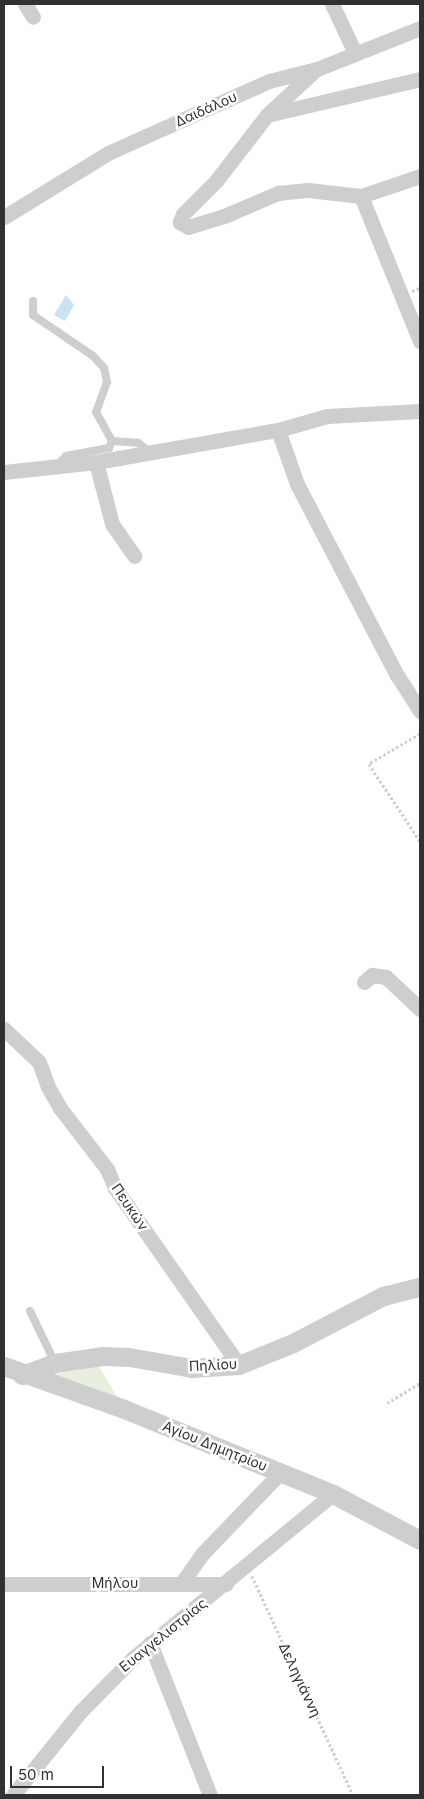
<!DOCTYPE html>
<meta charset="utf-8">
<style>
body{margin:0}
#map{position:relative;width:424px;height:1799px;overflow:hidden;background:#fff;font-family:Inter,sans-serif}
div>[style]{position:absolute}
.green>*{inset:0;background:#e8efde}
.water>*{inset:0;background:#c9e4f0}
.path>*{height:2.5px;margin-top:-1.25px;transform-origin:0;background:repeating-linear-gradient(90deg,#cecece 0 2.5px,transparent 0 5px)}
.service>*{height:8px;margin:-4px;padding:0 4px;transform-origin:4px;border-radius:4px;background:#cecece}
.minor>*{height:15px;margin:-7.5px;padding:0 7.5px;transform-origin:7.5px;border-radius:7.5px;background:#cecece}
.tertiary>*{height:19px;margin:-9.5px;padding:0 9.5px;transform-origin:9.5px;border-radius:9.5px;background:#cecece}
span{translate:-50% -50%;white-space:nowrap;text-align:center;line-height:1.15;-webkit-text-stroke:5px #fff;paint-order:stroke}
.street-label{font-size:14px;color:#313131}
.frame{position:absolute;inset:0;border:5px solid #313131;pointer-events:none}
.scale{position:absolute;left:10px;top:1766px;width:94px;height:22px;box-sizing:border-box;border:2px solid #313131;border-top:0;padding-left:6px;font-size:15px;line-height:18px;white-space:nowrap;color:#313131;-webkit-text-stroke:4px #fff;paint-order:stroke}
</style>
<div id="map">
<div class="green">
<div style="clip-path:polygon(99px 1366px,119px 1400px,46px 1376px)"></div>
</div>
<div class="water">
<div style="clip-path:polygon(66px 295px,74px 305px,65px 321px,54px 315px)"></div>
</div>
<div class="path">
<div style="left:412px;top:291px;width:9px;rotate:-21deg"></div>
<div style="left:420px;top:734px;width:59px;rotate:149.5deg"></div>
<div style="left:369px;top:764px;width:92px;rotate:56.5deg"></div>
<div style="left:387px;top:1403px;width:39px;rotate:-31deg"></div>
<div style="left:252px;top:1576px;width:241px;rotate:65.2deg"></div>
</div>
<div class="service">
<div style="left:33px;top:301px;width:14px;rotate:90deg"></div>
<div style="left:33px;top:315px;width:73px;rotate:34.3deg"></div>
<div style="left:93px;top:356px;width:16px;rotate:47deg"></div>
<div style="left:104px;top:368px;width:14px;rotate:78deg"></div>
<div style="left:107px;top:382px;width:32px;rotate:110deg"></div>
<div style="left:96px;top:412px;width:33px;rotate:61deg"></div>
<div style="left:112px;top:441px;width:8px;rotate:113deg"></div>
<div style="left:109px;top:448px;width:44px;rotate:169.5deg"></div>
<div style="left:66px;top:456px;width:13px;rotate:135deg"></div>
<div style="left:112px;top:441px;width:26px;rotate:4deg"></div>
<div style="left:138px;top:443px;width:15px;rotate:37deg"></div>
<div style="left:30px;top:1311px;width:58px;rotate:64.3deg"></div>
</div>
<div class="minor">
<div style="left:25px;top:4px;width:15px;rotate:58deg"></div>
<div style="left:332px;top:4px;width:54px;rotate:64.9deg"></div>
<div style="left:313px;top:72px;width:63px;rotate:136.9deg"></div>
<div style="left:267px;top:115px;width:83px;rotate:127.7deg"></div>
<div style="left:216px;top:181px;width:47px;rotate:135deg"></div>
<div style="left:183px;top:214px;width:9px;rotate:111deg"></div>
<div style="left:180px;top:222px;width:9px;rotate:32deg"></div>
<div style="left:188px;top:227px;width:38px;rotate:-17deg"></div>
<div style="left:224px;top:216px;width:59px;rotate:-23.1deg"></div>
<div style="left:278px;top:193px;width:30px;rotate:-6deg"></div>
<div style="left:308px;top:190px;width:53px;rotate:6.5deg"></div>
<div style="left:361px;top:196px;width:62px;rotate:-18.7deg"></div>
<div style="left:267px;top:115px;width:157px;rotate:-13.2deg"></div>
<div style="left:361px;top:196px;width:157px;rotate:67.9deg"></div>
<div style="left:4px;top:217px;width:122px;rotate:-31.6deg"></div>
<div style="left:108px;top:153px;width:176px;rotate:-24.1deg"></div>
<div style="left:269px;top:81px;width:49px;rotate:-14deg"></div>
<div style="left:317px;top:69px;width:111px;rotate:-21.7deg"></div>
<div style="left:278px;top:430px;width:57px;rotate:70.6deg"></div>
<div style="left:297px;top:484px;width:216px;rotate:62.4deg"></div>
<div style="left:397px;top:675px;width:43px;rotate:57.4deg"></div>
<div style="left:96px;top:462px;width:64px;rotate:75.5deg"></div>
<div style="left:112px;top:524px;width:39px;rotate:55deg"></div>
<div style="left:4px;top:472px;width:93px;rotate:-6.2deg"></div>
<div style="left:96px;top:462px;width:185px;rotate:-10deg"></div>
<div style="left:278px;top:430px;width:51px;rotate:-15.9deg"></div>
<div style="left:327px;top:416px;width:93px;rotate:-3.1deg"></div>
<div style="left:364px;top:982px;width:11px;rotate:-41deg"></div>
<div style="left:372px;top:975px;width:14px;rotate:8deg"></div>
<div style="left:386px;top:977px;width:47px;rotate:43.3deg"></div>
<div style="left:4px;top:1029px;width:48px;rotate:43.3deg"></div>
<div style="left:39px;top:1062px;width:27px;rotate:70deg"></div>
<div style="left:48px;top:1087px;width:24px;rotate:60deg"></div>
<div style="left:60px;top:1108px;width:77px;rotate:52.4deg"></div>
<div style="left:107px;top:1169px;width:21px;rotate:67deg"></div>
<div style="left:115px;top:1188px;width:216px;rotate:55deg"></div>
<div style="left:4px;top:1584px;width:222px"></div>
<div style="left:181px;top:1584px;width:37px;rotate:-55deg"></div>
<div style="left:202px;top:1554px;width:112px;rotate:-46.1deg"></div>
<div style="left:150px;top:1643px;width:163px;rotate:68.5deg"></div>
<div style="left:13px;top:1795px;width:107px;rotate:-51.1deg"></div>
<div style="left:80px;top:1712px;width:76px;rotate:-45.5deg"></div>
<div style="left:133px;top:1658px;width:259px;rotate:-39.4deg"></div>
</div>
<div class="tertiary">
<div style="left:4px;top:1366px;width:127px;rotate:19.7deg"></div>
<div style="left:124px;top:1409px;width:226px;rotate:22.1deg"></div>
<div style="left:333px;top:1494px;width:98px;rotate:27.9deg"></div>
<div style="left:22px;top:1375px;width:35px;rotate:-20deg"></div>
<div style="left:55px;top:1363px;width:49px;rotate:-8.3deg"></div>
<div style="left:103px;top:1356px;width:26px;rotate:2deg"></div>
<div style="left:129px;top:1357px;width:64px;rotate:9.9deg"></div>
<div style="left:192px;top:1368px;width:47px;rotate:-3.7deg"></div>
<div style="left:239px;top:1365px;width:58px;rotate:-22.2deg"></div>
<div style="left:293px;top:1343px;width:102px;rotate:-27.6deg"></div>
<div style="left:383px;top:1296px;width:38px;rotate:-14deg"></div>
</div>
<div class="street-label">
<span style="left:206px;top:109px;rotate:-24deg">Δαιδάλου</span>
<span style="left:130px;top:1207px;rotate:56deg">Πευκών</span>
<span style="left:213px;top:1365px;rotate:-3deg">Πηλίου</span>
<span style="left:215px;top:1446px;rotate:22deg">Αγίου Δημητρίου</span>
<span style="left:115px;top:1583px">Μήλου</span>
<span style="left:163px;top:1635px;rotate:-39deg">Ευαγγελιστρίας</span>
<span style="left:300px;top:1680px;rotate:65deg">Δεληγιάννη</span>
</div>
<div class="frame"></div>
<div class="scale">50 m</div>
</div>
